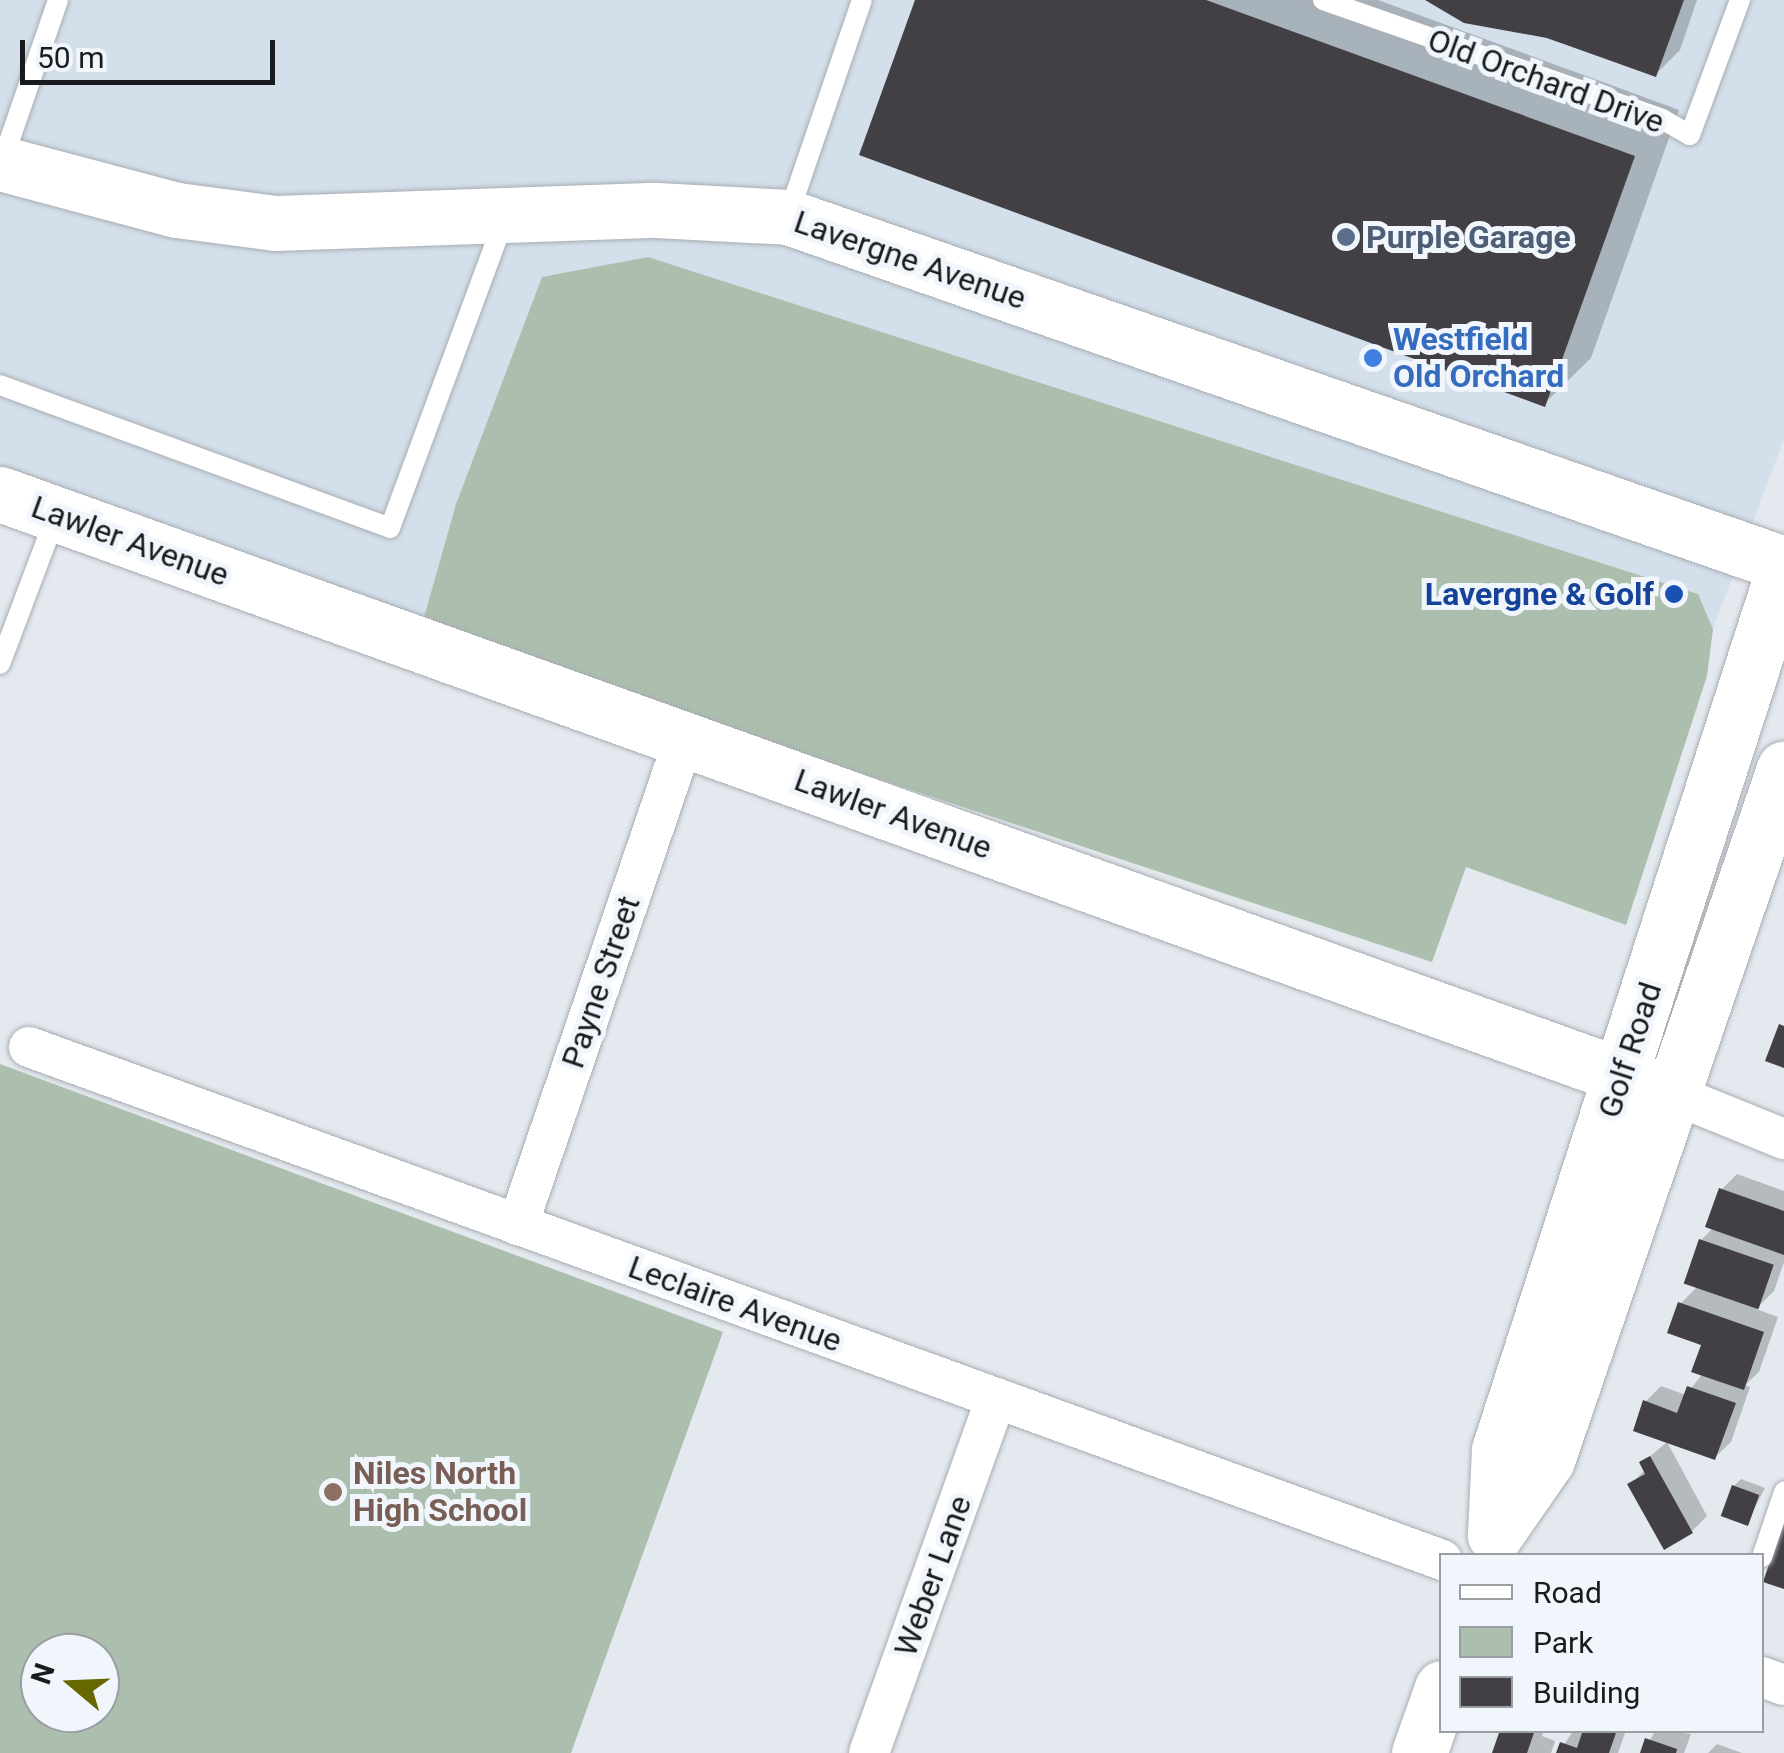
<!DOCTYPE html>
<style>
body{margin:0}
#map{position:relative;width:1784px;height:1753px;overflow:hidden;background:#e3e9ee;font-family:Roboto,sans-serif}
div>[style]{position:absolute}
.built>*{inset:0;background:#d3dfea}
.green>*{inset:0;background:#acbfae}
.shadow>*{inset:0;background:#0003}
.building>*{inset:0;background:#423f45;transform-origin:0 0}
.roads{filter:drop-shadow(0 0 2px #a8adb3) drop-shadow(0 0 2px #a8adb3)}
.lane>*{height:20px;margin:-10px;padding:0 10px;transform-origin:10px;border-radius:10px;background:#fff}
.street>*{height:40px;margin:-20px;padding:0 20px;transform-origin:20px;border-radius:20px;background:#fff}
.secondary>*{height:55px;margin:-27.5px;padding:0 27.5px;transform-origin:27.5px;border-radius:27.5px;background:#fff}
.dots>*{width:28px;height:28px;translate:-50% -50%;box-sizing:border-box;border:5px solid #f0f6fc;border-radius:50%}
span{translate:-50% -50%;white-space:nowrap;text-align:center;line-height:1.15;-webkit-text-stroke:10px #f0f6fc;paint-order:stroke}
.street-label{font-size:32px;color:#191b1d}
.service-label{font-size:32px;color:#4e5e75;font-weight:700}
.left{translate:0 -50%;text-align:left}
.shop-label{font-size:32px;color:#366cbe;font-weight:700}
.transit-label{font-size:32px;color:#164399;font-weight:700}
.right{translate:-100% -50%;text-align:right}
.education-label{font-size:32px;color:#785e54;font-weight:700}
.legend{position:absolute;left:1439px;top:1553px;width:325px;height:180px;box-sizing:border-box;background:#f0f6fc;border:2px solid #9a9ea3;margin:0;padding:12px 18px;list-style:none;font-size:30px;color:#191b1d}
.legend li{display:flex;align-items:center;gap:20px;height:50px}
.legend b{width:50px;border:2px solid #9a9ea3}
.north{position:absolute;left:20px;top:1633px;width:100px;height:100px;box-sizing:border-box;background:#f0f6fc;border:2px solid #9a9ea3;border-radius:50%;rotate:289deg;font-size:28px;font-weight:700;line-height:40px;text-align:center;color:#191b1d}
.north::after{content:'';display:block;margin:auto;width:35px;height:45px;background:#676700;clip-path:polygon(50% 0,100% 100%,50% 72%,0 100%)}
.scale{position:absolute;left:20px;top:40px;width:255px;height:45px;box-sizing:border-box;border:5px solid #191b1d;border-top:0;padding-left:12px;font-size:30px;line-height:35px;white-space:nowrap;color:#191b1d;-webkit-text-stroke:8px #f0f6fc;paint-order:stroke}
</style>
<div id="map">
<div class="built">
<div style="clip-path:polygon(0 0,1784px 0,1784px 439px,1713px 629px,1698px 594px,648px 257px,542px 278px,456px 504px,421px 628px,0 473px)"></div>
</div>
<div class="green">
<div style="clip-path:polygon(648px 257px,1698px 594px,1713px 629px,1707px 676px,1626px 925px,1466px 867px,1432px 962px,421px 628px,456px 504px,542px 277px)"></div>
<div style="clip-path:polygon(evenodd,0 1064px,723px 1332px,571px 1753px,0 1753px,0 1064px,100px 1653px,100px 1713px,40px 1713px,40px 1653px,100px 1653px)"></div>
</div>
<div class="shadow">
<div style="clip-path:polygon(918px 0,1378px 0,1679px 110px,1591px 358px,1544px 404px)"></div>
<div style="clip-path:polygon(1430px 0,1697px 0,1680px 50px,1656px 74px)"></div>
<div style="clip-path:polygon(1737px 1174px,1784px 1191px,1784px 1262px,1774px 1291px,1756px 1309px,1778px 1317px,1759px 1372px,1745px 1385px,1750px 1387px,1731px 1442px,1715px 1457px,1645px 1402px,1661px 1386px,1686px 1395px,1703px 1373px,1704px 1343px,1680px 1304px,1698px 1286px,1701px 1240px,1713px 1228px,1721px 1190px)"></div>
<div style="clip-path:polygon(1667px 1442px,1707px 1516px,1692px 1531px,1630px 1485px,1646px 1469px,1642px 1463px)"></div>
<div style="clip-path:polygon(1741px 1479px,1765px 1488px,1747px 1523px,1734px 1486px)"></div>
<div style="clip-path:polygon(1503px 1730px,1544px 1730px,1542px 1736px,1555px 1741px,1551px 1753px,1495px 1753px)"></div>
<div style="clip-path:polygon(1574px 1730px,1626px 1730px,1618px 1753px,1558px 1753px)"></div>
<div style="clip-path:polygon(1656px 1730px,1691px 1734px,1684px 1753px,1642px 1753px)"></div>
<div style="clip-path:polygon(1717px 1744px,1742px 1753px,1708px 1753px)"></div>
</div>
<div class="building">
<div style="clip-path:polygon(915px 0,1206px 0,1635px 156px,1545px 407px,859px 155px)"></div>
<div style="clip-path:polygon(1425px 0,1684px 0,1656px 77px,1547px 38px,1464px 23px)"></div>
<div style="clip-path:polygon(1779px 1024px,1784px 1026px,1784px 1068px,1765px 1061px)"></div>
<div style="clip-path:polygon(1719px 1188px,1784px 1211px,1784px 1255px,1705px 1227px)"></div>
<div style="left:1699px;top:1239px;width:79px;height:47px;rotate:19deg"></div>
<div style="clip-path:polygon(1678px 1302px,1764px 1332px,1744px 1390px,1691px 1372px,1701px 1345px,1667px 1333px)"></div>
<div style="clip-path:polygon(1687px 1386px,1736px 1403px,1715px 1460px,1633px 1431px,1643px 1400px,1677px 1413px)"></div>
<div style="clip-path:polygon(1650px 1456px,1693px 1533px,1664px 1550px,1627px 1484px,1645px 1474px,1639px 1462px)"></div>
<div style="left:1732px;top:1485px;width:29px;height:33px;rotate:20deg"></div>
<div style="clip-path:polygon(1783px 1523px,1784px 1524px,1784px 1589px,1763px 1582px)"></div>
<div style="clip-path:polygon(1500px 1730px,1535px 1730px,1527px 1753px,1492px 1753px)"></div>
<div style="clip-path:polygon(1583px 1730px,1617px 1730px,1609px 1753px,1556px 1753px,1560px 1742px,1577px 1748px)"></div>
<div style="clip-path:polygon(1645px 1738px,1677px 1749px,1676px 1753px,1640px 1753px)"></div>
</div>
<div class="roads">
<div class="lane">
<div style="left:1323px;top:0;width:359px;rotate:19.3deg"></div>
<div style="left:1662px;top:119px;width:32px;rotate:30deg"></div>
<div style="left:1690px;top:135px;width:144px;rotate:-69.7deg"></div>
<div style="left:2px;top:162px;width:171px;rotate:-70.9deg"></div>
<div style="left:788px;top:216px;width:228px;rotate:-71.1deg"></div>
<div style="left:0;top:385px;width:415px;rotate:20.1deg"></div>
<div style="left:390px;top:528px;width:328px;rotate:-69.7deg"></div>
<div style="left:0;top:664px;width:158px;rotate:-69.3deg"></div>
<div style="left:1762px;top:1557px;width:69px;rotate:-71.3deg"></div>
</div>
<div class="street">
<div style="left:29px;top:1047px;width:1503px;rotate:19.95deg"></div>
<div style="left:1673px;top:1094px;width:120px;rotate:22.1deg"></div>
<div style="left:518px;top:1225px;width:514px;rotate:-71.14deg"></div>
<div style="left:1762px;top:1677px;width:23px;rotate:20deg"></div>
<div style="left:869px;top:1753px;width:377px;rotate:-70.3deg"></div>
</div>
<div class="secondary">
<div style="left:0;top:163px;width:183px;rotate:14.9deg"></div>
<div style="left:177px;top:210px;width:99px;rotate:7.6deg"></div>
<div style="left:275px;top:223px;width:381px;rotate:-2deg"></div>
<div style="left:656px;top:210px;width:132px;rotate:3deg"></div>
<div style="left:788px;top:217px;width:1055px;rotate:19.21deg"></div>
<div style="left:0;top:494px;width:1777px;rotate:19.73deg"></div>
<div style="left:1495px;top:1534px;width:84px;rotate:-87.3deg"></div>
<div style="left:1499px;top:1450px;width:927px;rotate:-72.09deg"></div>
<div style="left:1495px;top:1535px;width:91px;rotate:-55.3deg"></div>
<div style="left:1547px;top:1460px;width:731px;rotate:-71.07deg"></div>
<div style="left:1419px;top:1753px;width:69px;rotate:-70.5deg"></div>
</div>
</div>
<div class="dots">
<div style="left:1346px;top:237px;background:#5c6f8a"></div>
<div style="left:1373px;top:358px;background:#3f7fe0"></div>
<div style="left:1674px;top:594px;background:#1a4fb4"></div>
<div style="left:333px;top:1492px;background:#8d6e63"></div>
</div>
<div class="street-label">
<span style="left:1546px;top:81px;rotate:20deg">Old Orchard Drive</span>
<span style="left:910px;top:260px;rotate:19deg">Lavergne Avenue</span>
<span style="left:130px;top:541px;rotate:20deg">Lawler Avenue</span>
<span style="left:893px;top:814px;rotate:20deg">Lawler Avenue</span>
<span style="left:601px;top:982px;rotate:-71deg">Payne Street</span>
<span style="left:1630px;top:1050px;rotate:-72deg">Golf Road</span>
<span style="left:735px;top:1304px;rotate:20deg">Leclaire Avenue</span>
<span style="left:933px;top:1576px;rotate:-70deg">Weber Lane</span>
</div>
<div class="service-label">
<span class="left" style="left:1366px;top:237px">Purple Garage</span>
</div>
<div class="shop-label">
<span class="left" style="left:1393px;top:358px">Westfield<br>Old Orchard</span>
</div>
<div class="transit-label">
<span class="right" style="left:1654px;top:594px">Lavergne &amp; Golf</span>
</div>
<div class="education-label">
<span class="left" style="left:353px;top:1492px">Niles North<br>High School</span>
</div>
<ul class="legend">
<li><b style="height:12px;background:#fff"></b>Road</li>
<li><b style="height:28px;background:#acbfae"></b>Park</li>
<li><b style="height:28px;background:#423f45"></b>Building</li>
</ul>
<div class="north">N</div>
<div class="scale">50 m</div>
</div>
